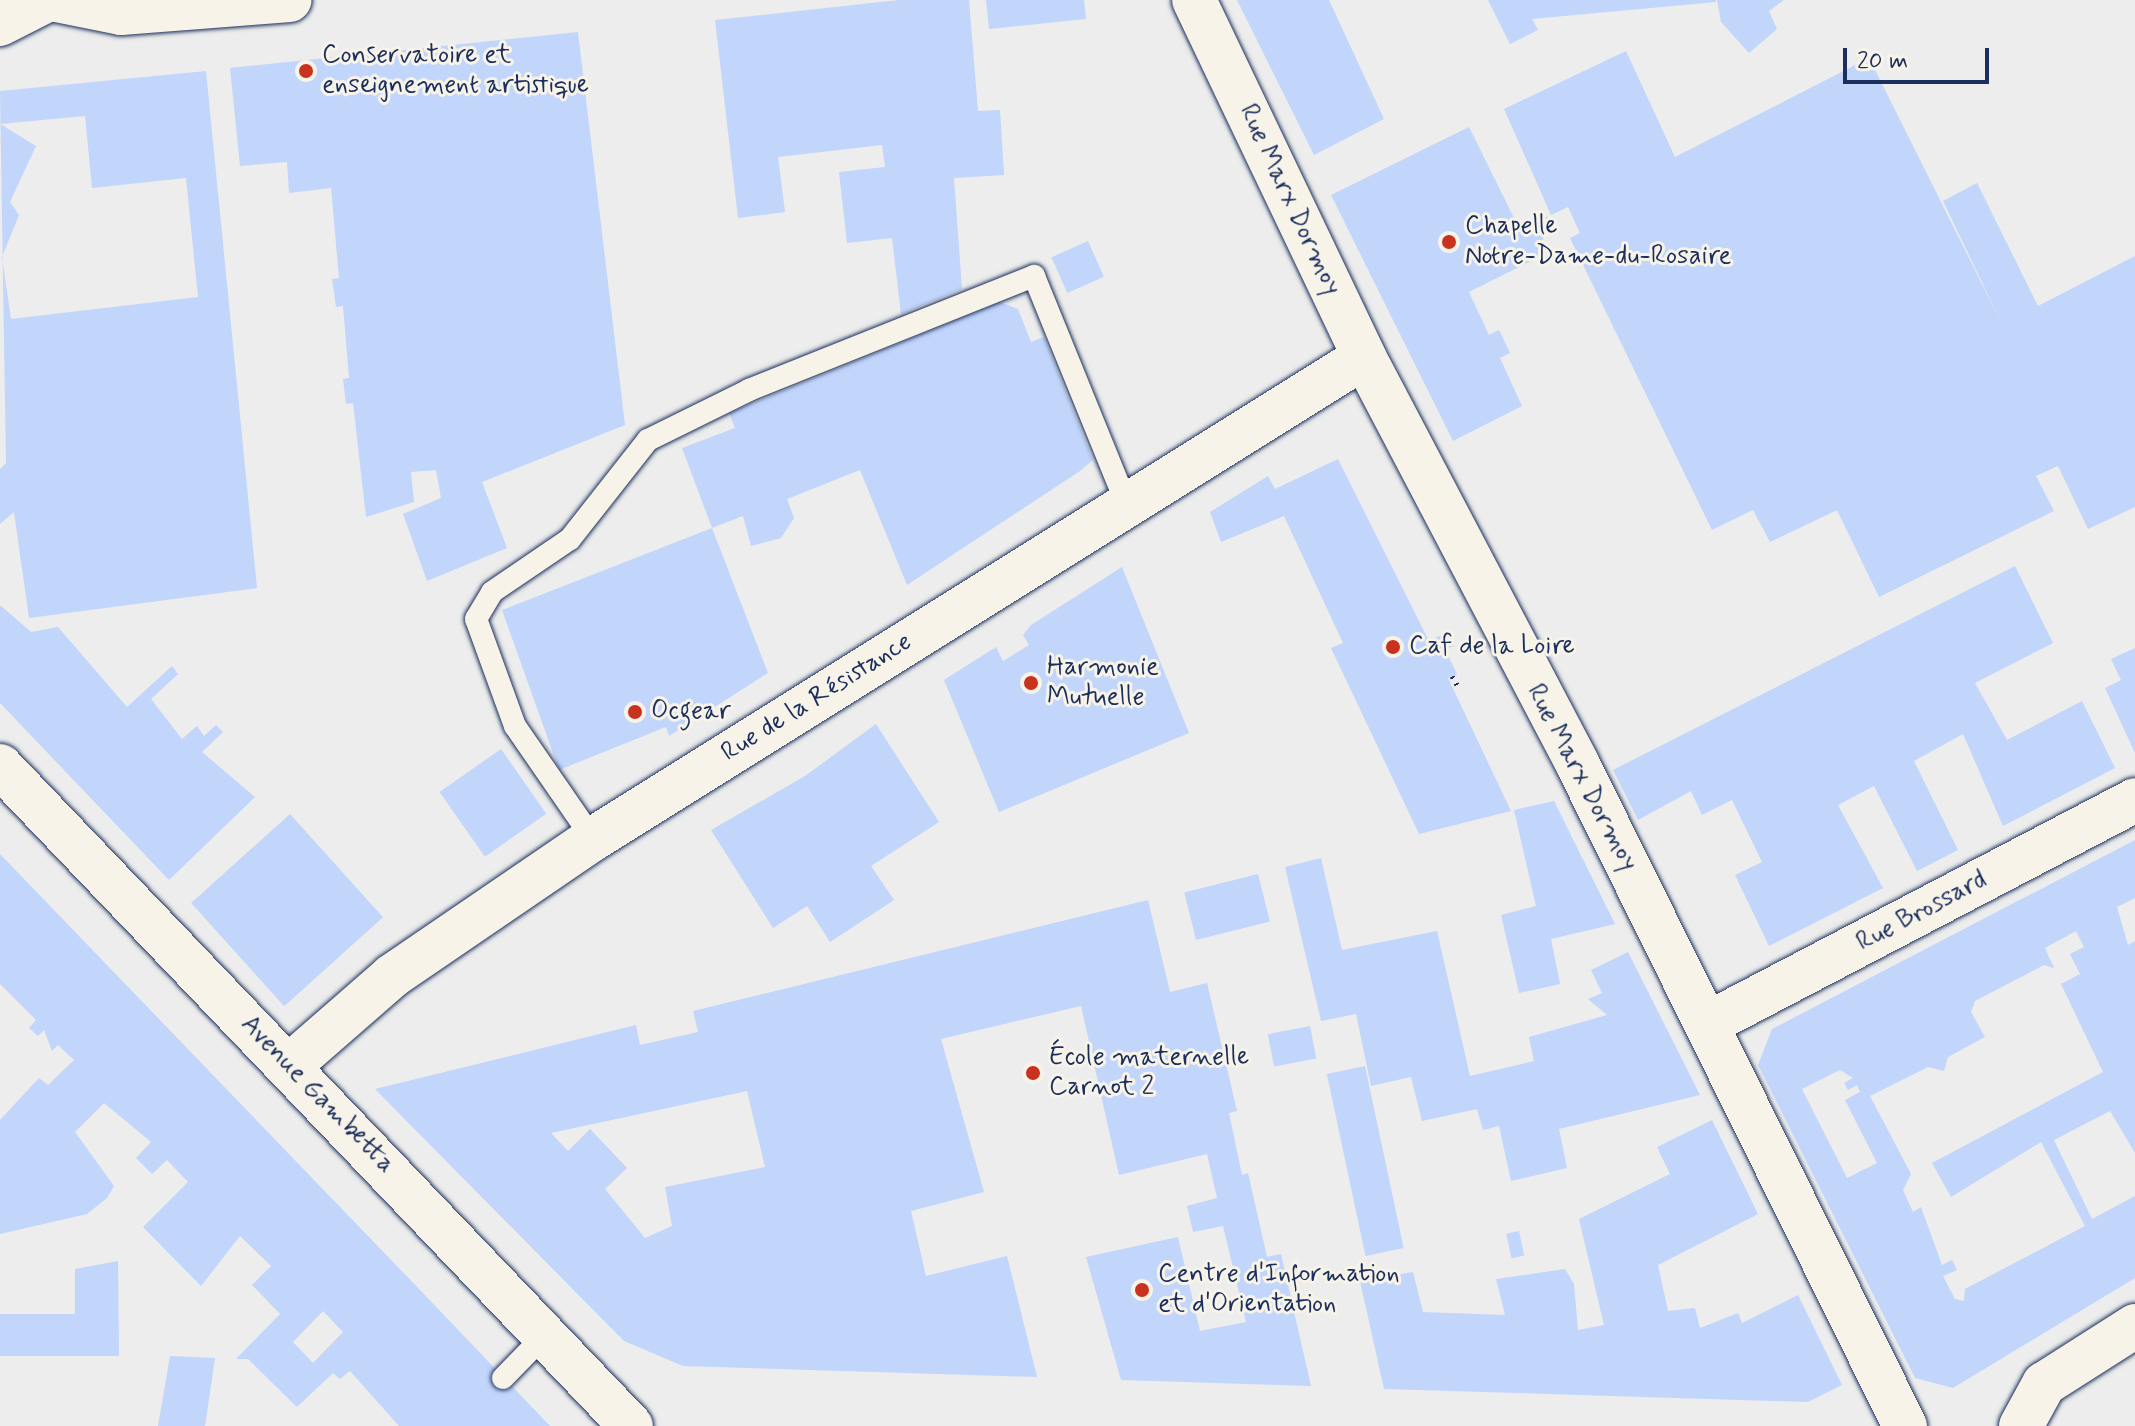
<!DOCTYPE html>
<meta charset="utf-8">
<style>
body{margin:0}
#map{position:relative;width:2135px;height:1426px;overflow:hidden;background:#ecedec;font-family:Mynerve,sans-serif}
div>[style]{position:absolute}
.building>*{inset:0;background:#c2d5fb;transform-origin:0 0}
.path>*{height:5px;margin-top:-2.5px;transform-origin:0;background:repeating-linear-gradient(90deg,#1b2f5e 0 2px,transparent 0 8px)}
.roads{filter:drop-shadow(0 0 2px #1b2f5e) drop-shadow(0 0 2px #1b2f5e)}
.lane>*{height:22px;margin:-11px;padding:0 11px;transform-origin:11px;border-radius:11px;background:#f7f3e8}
.street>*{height:44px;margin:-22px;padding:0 22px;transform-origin:22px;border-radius:22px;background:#f7f3e8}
.secondary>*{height:44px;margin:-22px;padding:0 22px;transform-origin:22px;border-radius:22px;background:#f7f3e8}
.dots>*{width:22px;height:22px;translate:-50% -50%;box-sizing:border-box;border:4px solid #f7f3e8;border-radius:50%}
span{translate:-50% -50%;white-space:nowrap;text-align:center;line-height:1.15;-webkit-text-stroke:6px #f7f3e8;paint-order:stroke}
.poi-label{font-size:26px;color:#1b2f5e}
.left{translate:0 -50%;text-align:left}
.street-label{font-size:26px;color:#1b2f5e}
.scale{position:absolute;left:1843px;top:48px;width:146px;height:36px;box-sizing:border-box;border:4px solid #1b2f5e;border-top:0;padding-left:10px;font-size:24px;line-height:28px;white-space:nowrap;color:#1b2f5e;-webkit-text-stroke:6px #f7f3e8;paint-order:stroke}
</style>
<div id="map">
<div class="building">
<div style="clip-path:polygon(899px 0,969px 0,978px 111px,1000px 110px,1004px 175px,954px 178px,962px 289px,901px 314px,892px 238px,847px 243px,839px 172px,885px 167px,882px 145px,778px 157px,785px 212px,738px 218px,715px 20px)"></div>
<div style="clip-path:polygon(986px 0,1084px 0,1086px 19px,989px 29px)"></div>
<div style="clip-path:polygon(1237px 0,1329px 0,1384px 119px,1314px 155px)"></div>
<div style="clip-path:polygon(1488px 0,1716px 0,1716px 2px,1532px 19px,1538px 30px,1510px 44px)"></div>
<div style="clip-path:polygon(1717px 0,1784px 0,1769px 11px,1777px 29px,1749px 53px,1721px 22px)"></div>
<div style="clip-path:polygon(578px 32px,625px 425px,482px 482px,507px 548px,427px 581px,403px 514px,441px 498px,436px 470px,411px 472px,414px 502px,366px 517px,353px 403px,346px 404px,343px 379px,349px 378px,343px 306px,336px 307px,332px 279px,339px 278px,331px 188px,289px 193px,287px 162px,240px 166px,230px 68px)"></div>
<div style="clip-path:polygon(1626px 51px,1675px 157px,1869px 58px,2002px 324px,1943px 201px,1977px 183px,2038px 306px,2135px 256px,2135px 507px,2088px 529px,2058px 466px,2036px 476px,2054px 511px,1879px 597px,1837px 510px,1770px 542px,1753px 510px,1712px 530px,1570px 238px,1580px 233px,1568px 207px,1551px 215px,1504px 109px)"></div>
<div style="clip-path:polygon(evenodd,206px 71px,257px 588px,29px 618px,14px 512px,0 524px,0 469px,6px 463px,0 91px,206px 71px,85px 116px,92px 188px,186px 178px,198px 297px,11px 319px,2px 257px,19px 215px,10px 202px,36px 146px,0 124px,85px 116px)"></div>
<div style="clip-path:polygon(1469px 127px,1518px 226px,1548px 217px,1539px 257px,1469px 292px,1489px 335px,1499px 330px,1510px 353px,1500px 358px,1522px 406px,1453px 441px,1331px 195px)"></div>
<div style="left:1088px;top:241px;width:39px;height:40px;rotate:66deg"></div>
<div style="clip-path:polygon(1000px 302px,1018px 309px,1031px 342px,1044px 337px,1093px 460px,1080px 471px,907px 585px,860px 470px,787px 499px,794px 518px,781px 538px,751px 546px,743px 516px,712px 528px,682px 448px,735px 428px,729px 413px)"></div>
<div style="clip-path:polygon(1338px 459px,1429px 641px,1448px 632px,1454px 646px,1445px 649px,1457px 674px,1448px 678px,1511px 811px,1419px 834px,1331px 648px,1343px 643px,1284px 516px,1221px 542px,1210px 512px,1268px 476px,1275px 489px)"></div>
<div style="clip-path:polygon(712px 528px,768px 673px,669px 736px,666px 727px,559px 770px,502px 610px)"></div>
<div style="clip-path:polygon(2015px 566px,2053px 643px,1975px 683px,2007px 740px,2082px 701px,2115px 768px,2003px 826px,1963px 734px,1914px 761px,1958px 850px,1917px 871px,1874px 786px,1838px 805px,1883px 888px,1769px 946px,1735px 875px,1762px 862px,1732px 800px,1702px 815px,1691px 791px,1638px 820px,1613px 770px)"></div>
<div style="clip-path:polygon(1122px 567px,1189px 733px,999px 812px,944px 680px,996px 647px,1003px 661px,1029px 645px,1023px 635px,1031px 625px)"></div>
<div style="clip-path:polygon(0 605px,31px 632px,58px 627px,127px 707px,172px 666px,178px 674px,151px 699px,182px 739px,197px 726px,204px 736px,216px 725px,223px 732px,202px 752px,255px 797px,169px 880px,0 703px)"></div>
<div style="clip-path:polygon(2135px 648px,2135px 753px,2105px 688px,2121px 680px,2111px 659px)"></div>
<div style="clip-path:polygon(876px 724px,939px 822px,871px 866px,894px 900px,830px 942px,807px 906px,773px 928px,711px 830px,805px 776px)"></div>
<div style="left:501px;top:749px;width:79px;height:75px;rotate:55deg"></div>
<div style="clip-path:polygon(1554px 801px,1615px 924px,1551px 939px,1560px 984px,1519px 993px,1501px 915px,1536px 906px,1514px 810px)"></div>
<div style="left:290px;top:814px;width:139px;height:133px;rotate:48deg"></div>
<div style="clip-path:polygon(evenodd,2135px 840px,2135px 898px,2117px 907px,2128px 945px,2135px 941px,2135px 1153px,2110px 1111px,2054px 1140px,2092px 1219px,2135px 1196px,2135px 1278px,1953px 1388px,1915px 1378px,1758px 1065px,1772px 1029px,2135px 840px,2076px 931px,2084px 947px,2070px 954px,2080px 974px,2061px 984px,2103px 1072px,1932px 1163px,1951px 1197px,2041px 1142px,2085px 1226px,1965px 1289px,1964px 1301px,1955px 1299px,1943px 1276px,1957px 1270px,1952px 1260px,1942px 1265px,1921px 1207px,1913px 1212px,1903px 1190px,1911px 1174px,1870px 1096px,1928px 1067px,1944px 1071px,1948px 1057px,1985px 1037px,1971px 1012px,1975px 1001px,2044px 965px,2054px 968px,2045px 948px,2076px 931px,2135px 840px,1840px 1070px,1853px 1078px,1844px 1083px,1848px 1090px,1857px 1085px,1860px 1092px,1845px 1100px,1877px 1163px,1847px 1178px,1802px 1089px,1840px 1070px)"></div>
<div style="clip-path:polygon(evenodd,0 854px,420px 1290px,550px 1426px,399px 1426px,350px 1371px,340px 1379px,333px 1373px,297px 1407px,248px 1359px,236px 1359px,280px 1314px,252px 1285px,271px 1266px,240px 1236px,201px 1286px,143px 1227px,188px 1182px,167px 1160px,152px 1174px,136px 1158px,151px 1142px,104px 1103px,75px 1132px,114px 1186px,107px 1198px,87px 1214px,0 1234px,0 1120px,39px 1078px,48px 1085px,74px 1060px,58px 1045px,52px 1051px,44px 1030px,38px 1036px,29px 1028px,36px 1020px,0 984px,0 854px,323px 1311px,343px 1332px,313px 1363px,293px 1342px,323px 1311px)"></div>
<div style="clip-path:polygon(1321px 858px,1342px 950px,1437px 931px,1470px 1076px,1534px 1061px,1529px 1037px,1607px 1015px,1588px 999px,1602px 993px,1591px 970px,1628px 952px,1700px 1095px,1559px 1129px,1567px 1168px,1511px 1181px,1499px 1126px,1483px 1130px,1477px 1109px,1422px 1121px,1411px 1077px,1371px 1086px,1356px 1014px,1321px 1021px,1285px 867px)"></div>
<div style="left:1258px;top:874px;width:49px;height:76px;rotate:76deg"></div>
<div style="clip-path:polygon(evenodd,1148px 900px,1170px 992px,1207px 983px,1237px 1111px,1229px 1113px,1242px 1175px,1248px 1173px,1267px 1257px,1281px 1254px,1311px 1386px,1121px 1380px,1086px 1257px,1178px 1237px,1200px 1331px,1246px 1322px,1223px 1226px,1193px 1232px,1187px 1206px,1217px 1198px,1207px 1154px,1119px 1175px,1081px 1006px,941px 1039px,984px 1192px,911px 1211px,926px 1276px,1007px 1256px,1037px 1377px,683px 1366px,624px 1341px,375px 1089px,636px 1025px,640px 1045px,698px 1032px,693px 1011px,1148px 900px,747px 1091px,765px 1167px,665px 1187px,672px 1226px,645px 1238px,605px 1189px,627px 1168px,590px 1129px,568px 1151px,551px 1133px,747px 1091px)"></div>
<div style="left:1310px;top:1026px;width:33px;height:43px;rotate:79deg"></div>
<div style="left:1365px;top:1066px;width:186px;height:39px;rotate:78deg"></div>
<div style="clip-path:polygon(1712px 1120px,1758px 1214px,1658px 1265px,1668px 1311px,1695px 1308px,1700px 1328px,1738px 1313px,1742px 1323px,1798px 1295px,1842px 1385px,1808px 1402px,1384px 1389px,1360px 1281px,1413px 1272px,1423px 1312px,1505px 1315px,1496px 1279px,1565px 1269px,1574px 1284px,1578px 1330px,1604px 1325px,1579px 1219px,1670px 1174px,1657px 1147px)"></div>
<div style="left:1519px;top:1231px;width:25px;height:13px;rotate:78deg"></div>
<div style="clip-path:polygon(118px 1261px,119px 1356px,0 1356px,0 1314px,75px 1314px,75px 1269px)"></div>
<div style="clip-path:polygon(170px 1356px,215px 1358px,205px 1426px,158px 1426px)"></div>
</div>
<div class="path">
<div style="left:1452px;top:676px;width:14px;rotate:60deg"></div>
</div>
<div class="roads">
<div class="lane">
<div style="left:593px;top:839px;width:137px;rotate:-124.6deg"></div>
<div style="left:515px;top:726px;width:114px;rotate:-110deg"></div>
<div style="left:476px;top:619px;width:31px;rotate:-59deg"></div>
<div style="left:492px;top:592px;width:94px;rotate:-34.2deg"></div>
<div style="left:570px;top:539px;width:126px;rotate:-51.8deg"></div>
<div style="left:648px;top:440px;width:113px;rotate:-26.3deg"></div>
<div style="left:749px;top:390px;width:307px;rotate:-21.8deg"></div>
<div style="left:1034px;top:276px;width:247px;rotate:67.9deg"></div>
<div style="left:503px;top:1378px;width:62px;rotate:-45.7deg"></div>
</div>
<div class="street">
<div style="left:1194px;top:0;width:395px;rotate:64.5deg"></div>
<div style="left:1364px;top:357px;width:458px;rotate:62.3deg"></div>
<div style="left:1577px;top:763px;width:740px;rotate:63.68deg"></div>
<div style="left:1709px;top:1023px;width:481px;rotate:-27.6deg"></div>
<div style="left:289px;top:1066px;width:137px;rotate:-41.1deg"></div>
<div style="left:392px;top:976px;width:243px;rotate:-34.3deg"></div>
<div style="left:593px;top:839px;width:909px;rotate:-32.01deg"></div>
<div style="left:2021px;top:1426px;width:48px;rotate:-61.3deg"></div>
<div style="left:2044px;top:1384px;width:108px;rotate:-32.5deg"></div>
</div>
<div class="secondary">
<div style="left:56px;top:0;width:66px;rotate:11.3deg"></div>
<div style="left:121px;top:13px;width:169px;rotate:-4.4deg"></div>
<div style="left:0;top:24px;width:53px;rotate:-27.1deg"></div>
<div style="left:0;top:766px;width:913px;rotate:46.29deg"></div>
</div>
</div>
<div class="dots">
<div style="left:306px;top:71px;background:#c8321e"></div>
<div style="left:1449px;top:242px;background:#c8321e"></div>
<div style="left:1393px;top:647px;background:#c8321e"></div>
<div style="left:1031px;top:683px;background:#c8321e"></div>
<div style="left:635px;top:712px;background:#c8321e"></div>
<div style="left:1033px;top:1073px;background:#c8321e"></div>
<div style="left:1142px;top:1290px;background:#c8321e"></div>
</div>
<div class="poi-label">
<span class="left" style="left:322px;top:71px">Conservatoire et<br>enseignement artistique</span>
<span class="left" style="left:1465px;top:242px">Chapelle<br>Notre-Dame-du-Rosaire</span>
<span class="left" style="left:1409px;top:647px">Caf de la Loire</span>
<span class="left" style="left:1047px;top:683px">Harmonie<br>Mutuelle</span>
<span class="left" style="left:651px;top:712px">Ocgear</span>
<span class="left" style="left:1049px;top:1073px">École maternelle<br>Carnot 2</span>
<span class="left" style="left:1158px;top:1290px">Centre d'Information<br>et d'Orientation</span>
</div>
<div class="street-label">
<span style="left:1289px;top:200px;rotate:65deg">Rue Marx Dormoy</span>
<span style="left:817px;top:698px;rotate:-32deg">Rue de la Résistance</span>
<span style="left:1581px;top:778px;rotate:62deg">Rue Marx Dormoy</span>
<span style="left:1922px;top:912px;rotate:-28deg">Rue Brossard</span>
<span style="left:317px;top:1095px;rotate:46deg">Avenue Gambetta</span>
</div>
<div class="scale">20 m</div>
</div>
